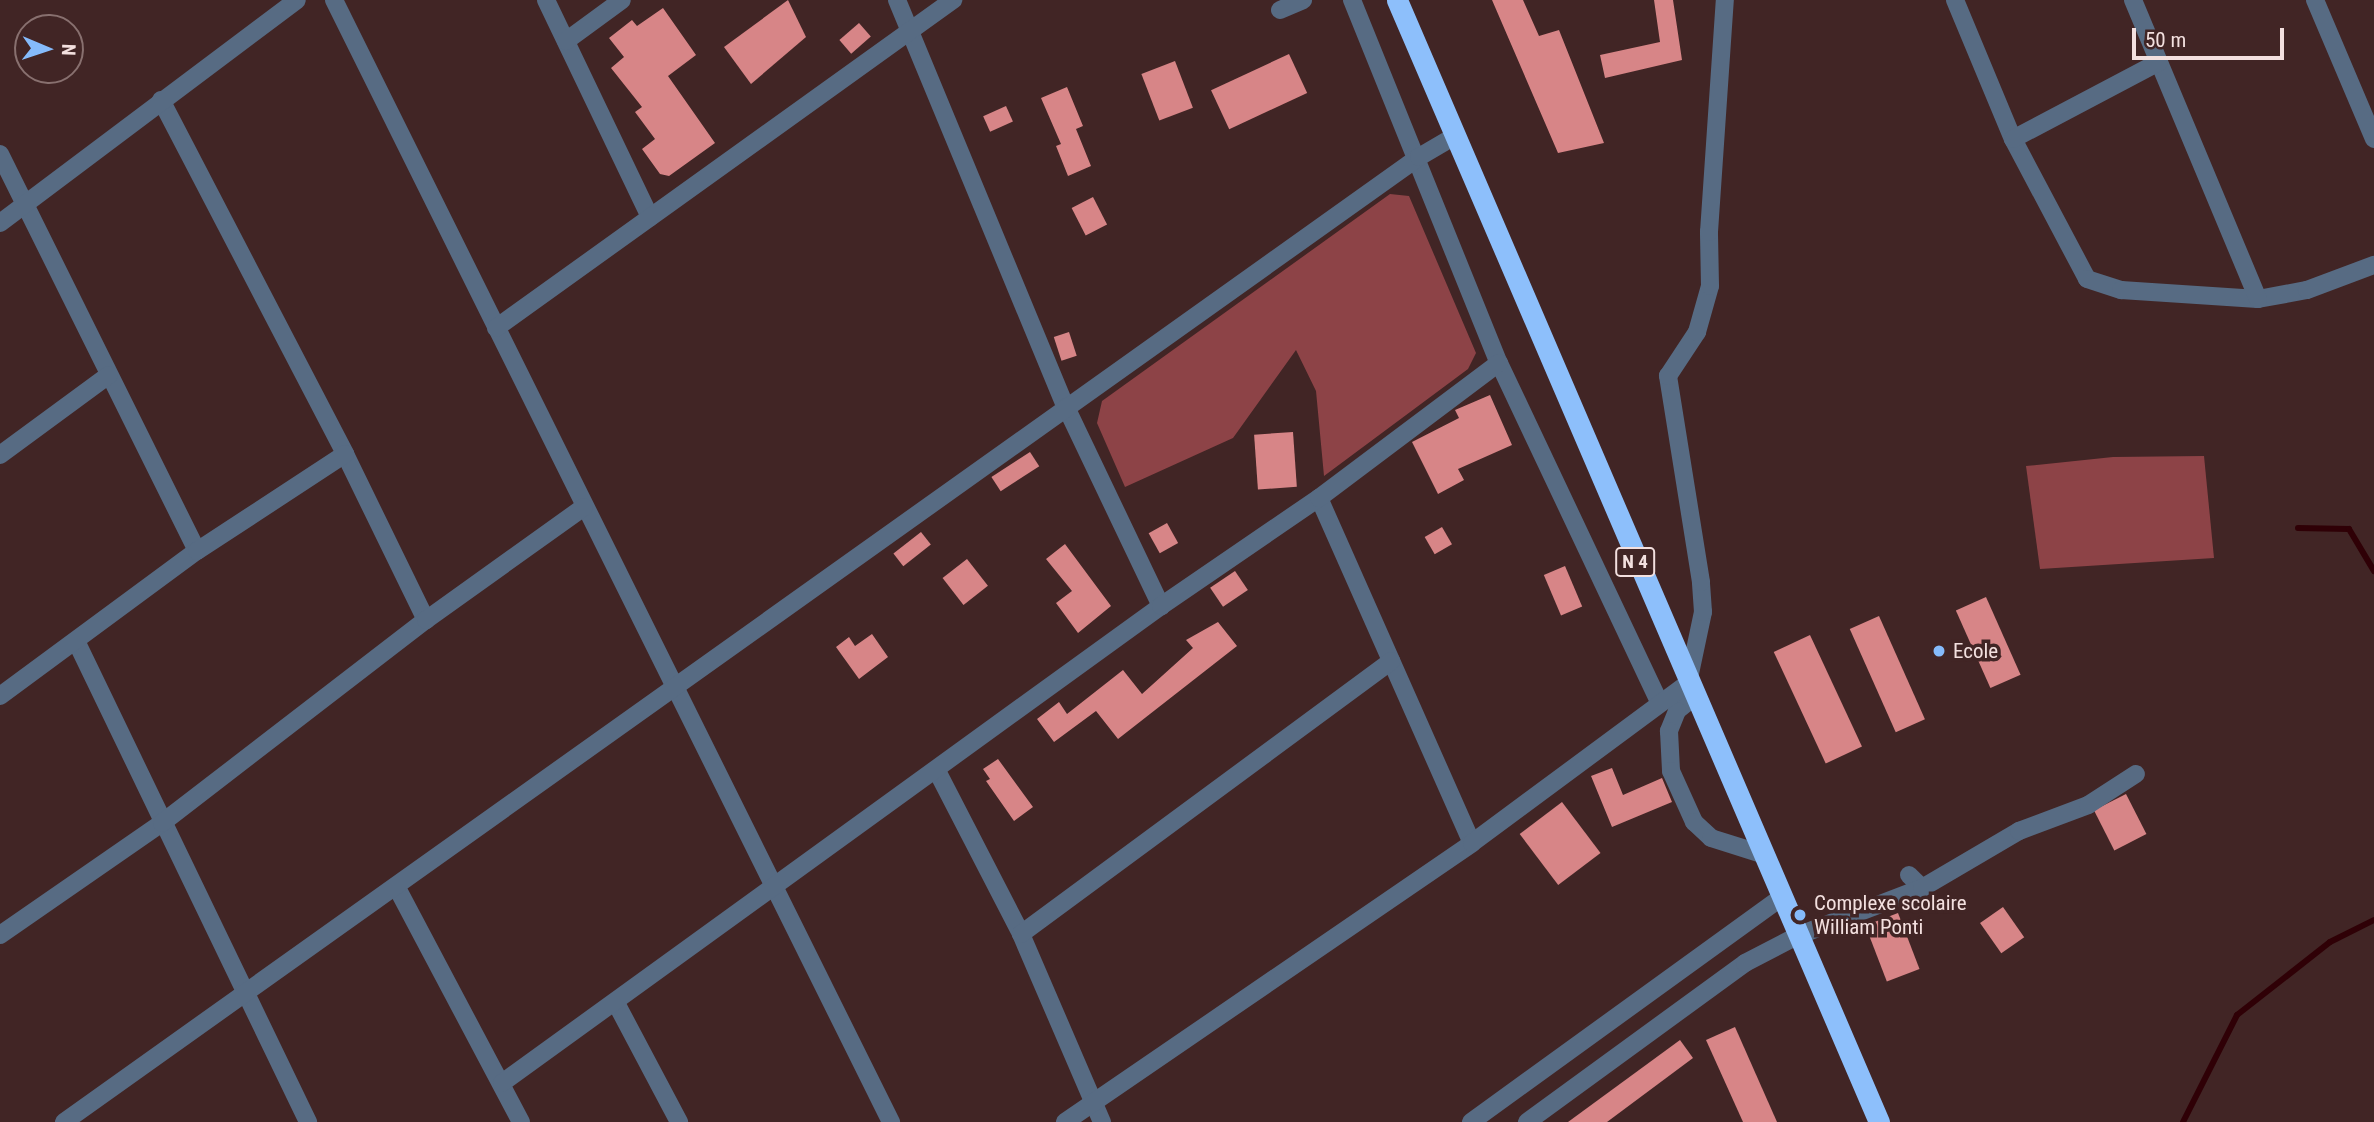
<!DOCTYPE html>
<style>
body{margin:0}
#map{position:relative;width:2374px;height:1122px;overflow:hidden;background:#412525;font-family:"Roboto Condensed",sans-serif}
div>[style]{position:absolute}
.forest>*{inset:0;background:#8d4347}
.stream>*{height:6px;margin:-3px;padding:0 3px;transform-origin:3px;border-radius:3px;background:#2f0006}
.building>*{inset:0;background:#d78587;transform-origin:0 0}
.minor>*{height:18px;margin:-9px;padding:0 9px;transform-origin:9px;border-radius:9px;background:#576b83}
.highway>*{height:21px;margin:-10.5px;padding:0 10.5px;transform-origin:10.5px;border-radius:10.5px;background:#8dbffb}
.dots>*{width:19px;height:19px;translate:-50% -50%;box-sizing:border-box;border:4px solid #412525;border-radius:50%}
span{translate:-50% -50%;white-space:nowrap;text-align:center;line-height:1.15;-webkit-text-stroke:7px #412525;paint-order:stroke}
.shield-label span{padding:2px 5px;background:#412525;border:2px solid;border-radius:5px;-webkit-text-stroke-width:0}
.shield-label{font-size:19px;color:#f3e0df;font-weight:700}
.poi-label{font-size:21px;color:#f3e0df}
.left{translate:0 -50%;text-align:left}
.north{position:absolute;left:14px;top:14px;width:70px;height:70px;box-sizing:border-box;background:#412525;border:2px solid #88706f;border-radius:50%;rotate:92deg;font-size:19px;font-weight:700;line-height:28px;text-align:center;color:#f3e0df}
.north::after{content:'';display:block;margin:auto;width:24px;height:32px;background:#85bbfb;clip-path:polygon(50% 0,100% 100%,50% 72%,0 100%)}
.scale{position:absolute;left:2132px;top:28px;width:152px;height:32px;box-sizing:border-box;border:4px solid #f3e0df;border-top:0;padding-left:9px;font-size:21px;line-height:24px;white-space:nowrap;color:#f3e0df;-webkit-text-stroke:5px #412525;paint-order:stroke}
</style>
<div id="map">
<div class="forest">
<div style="clip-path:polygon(1390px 194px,1409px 196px,1476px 353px,1468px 369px,1324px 476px,1316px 391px,1296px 350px,1233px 438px,1125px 487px,1097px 423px,1102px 401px)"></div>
<div style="clip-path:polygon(2204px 456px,2214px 558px,2040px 569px,2026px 466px,2113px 457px)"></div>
</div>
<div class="stream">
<div style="left:2298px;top:528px;width:51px;rotate:1.1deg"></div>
<div style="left:2349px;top:529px;width:49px;rotate:59.2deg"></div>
<div style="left:2183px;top:1122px;width:120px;rotate:-63.2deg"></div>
<div style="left:2237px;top:1015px;width:118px;rotate:-38.1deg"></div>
<div style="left:2330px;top:942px;width:49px;rotate:-26.6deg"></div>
</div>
<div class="building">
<div style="clip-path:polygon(788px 0,806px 37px,751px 84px,724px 47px)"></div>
<div style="clip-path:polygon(1492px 0,1523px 0,1539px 36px,1559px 30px,1604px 143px,1558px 153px)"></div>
<div style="clip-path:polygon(1654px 0,1673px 0,1682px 60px,1605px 78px,1600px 55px,1660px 42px)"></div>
<div style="clip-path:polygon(663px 8px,696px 55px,668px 76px,715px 143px,669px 176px,660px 174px,642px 149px,655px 139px,635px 112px,642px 107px,611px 68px,624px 57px,609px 38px,632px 20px,637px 26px)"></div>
<div style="left:859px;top:23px;width:18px;height:26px;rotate:49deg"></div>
<div style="left:1289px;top:54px;width:43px;height:86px;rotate:65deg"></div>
<div style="left:1175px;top:61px;width:50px;height:36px;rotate:69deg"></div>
<div style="clip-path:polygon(1067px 87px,1083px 126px,1076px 129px,1091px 166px,1068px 176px,1056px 146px,1061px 144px,1041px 98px)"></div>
<div style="left:1006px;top:106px;width:17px;height:25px;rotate:66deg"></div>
<div style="left:1093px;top:197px;width:31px;height:24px;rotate:63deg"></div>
<div style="left:1069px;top:332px;width:25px;height:16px;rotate:72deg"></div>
<div style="clip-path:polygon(1490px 395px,1512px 445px,1458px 469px,1464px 480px,1438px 494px,1412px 442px,1459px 418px,1455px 410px)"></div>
<div style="left:1293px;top:432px;width:55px;height:39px;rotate:86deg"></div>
<div style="left:1030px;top:452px;width:17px;height:46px;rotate:57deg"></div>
<div style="left:1167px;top:523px;width:23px;height:21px;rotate:61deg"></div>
<div style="left:1442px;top:527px;width:20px;height:20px;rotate:60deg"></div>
<div style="left:921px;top:532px;width:16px;height:35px;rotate:52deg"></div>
<div style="clip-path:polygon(1065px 544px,1111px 606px,1078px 633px,1056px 603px,1072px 591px,1046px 559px)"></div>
<div style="left:967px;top:559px;width:34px;height:31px;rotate:52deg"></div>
<div style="left:1565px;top:566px;width:44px;height:23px;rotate:67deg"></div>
<div style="left:1235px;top:571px;width:23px;height:30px;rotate:56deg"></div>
<div style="left:1986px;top:597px;width:85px;height:33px;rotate:66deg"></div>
<div style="left:1879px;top:616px;width:113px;height:32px;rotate:66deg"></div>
<div style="clip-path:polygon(1218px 622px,1237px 646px,1118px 739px,1096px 711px,1054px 742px,1037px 719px,1059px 702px,1067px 714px,1123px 670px,1142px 694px,1193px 648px,1186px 640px)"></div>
<div style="clip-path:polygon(872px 634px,888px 657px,859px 679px,836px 647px,849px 637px,855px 646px)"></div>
<div style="left:1810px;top:635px;width:123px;height:40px;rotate:65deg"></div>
<div style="clip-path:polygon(998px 759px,1033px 807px,1014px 821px,986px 781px,990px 779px,983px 769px)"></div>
<div style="clip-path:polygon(1612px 768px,1623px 795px,1662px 778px,1672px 802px,1612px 827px,1591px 776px)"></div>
<div style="left:2126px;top:794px;width:45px;height:36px;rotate:63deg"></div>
<div style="left:1562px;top:802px;width:64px;height:53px;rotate:53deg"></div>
<div style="left:2003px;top:907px;width:37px;height:28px;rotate:55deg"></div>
<div style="left:1898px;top:913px;width:60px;height:35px;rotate:69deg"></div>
<div style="clip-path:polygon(1735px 1027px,1777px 1122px,1743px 1122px,1706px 1040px)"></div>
<div style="clip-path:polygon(1680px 1040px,1693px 1058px,1607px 1122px,1568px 1122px)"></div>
</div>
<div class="minor">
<div style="left:334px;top:0;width:1253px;rotate:63.6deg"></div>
<div style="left:546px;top:0;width:241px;rotate:64.4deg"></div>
<div style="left:897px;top:0;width:441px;rotate:67.5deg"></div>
<div style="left:1066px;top:407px;width:221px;rotate:64.5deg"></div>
<div style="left:1352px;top:0;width:392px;rotate:68deg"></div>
<div style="left:1499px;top:363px;width:375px;rotate:64.7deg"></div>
<div style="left:1955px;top:0;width:151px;rotate:67.4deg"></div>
<div style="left:2013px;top:139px;width:158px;rotate:62.1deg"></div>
<div style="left:2087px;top:279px;width:36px;rotate:18deg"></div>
<div style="left:2121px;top:290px;width:137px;rotate:3.8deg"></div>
<div style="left:2258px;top:299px;width:50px;rotate:-10.4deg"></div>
<div style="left:2307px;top:290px;width:72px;rotate:-20.5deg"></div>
<div style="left:2133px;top:0;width:324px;rotate:67.3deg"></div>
<div style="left:2315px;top:0;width:151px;rotate:67deg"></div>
<div style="left:1280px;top:10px;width:25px;rotate:-23deg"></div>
<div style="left:566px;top:41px;width:69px;rotate:-36.2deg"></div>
<div style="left:161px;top:100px;width:399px;rotate:62.5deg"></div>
<div style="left:345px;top:454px;width:185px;rotate:64deg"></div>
<div style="left:2013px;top:139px;width:165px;rotate:-27.8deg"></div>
<div style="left:0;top:154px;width:443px;rotate:63.6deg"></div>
<div style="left:0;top:223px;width:371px;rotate:-36.9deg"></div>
<div style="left:496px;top:328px;width:563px;rotate:-35.67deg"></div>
<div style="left:0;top:455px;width:135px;rotate:-36.3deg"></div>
<div style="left:1319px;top:498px;width:377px;rotate:66.1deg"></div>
<div style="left:77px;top:643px;width:532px;rotate:64.25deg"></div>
<div style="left:0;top:696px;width:245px;rotate:-36.4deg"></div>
<div style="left:197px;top:551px;width:177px;rotate:-33.2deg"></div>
<div style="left:1694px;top:697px;width:22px;rotate:141deg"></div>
<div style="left:1677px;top:711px;width:22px;rotate:112deg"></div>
<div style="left:1669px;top:731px;width:40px;rotate:87.1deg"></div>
<div style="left:1671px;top:771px;width:56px;rotate:65.7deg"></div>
<div style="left:1694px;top:822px;width:23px;rotate:43deg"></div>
<div style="left:1711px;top:838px;width:57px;rotate:17.5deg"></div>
<div style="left:937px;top:771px;width:183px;rotate:62.7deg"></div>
<div style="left:1021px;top:934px;width:205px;rotate:66.7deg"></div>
<div style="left:1909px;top:875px;width:18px;rotate:45deg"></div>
<div style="left:396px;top:886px;width:267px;rotate:62.1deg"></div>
<div style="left:1021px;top:934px;width:460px;rotate:-36.4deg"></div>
<div style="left:0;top:935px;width:197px;rotate:-34.7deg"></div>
<div style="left:162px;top:823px;width:333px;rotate:-37.6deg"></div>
<div style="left:426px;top:620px;width:194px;rotate:-35.6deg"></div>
<div style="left:616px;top:1003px;width:135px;rotate:62.1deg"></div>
<div style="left:502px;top:1083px;width:814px;rotate:-35.9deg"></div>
<div style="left:1161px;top:606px;width:191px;rotate:-34.4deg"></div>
<div style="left:1319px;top:498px;width:225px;rotate:-36.9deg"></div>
<div style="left:64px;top:1122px;width:1664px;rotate:-35.46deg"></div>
<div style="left:1419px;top:157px;width:42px;rotate:-30.3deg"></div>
<div style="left:1065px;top:1122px;width:493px;rotate:-34.4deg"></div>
<div style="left:1472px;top:843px;width:269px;rotate:-36.5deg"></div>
<div style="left:1688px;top:683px;width:73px;rotate:-78.1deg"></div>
<div style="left:1703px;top:612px;width:30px;rotate:-94deg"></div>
<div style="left:1701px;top:582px;width:209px;rotate:-99.1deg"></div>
<div style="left:1668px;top:376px;width:53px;rotate:-56.6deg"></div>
<div style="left:1697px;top:332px;width:48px;rotate:-74.2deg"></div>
<div style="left:1710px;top:286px;width:54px;rotate:-91.1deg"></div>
<div style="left:1709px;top:232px;width:233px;rotate:-86.1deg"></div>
<div style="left:1471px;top:1122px;width:385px;rotate:-35.9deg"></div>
<div style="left:1527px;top:1122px;width:270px;rotate:-36.1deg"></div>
<div style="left:1745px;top:963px;width:59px;rotate:-27.4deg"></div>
<div style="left:1797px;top:936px;width:134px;rotate:-21deg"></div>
<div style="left:1922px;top:888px;width:113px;rotate:-30.4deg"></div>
<div style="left:2019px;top:831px;width:74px;rotate:-20.6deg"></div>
<div style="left:2088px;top:805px;width:57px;rotate:-32.9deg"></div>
</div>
<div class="highway">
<div style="left:1397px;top:0;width:1221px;rotate:66.75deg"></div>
</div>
<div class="dots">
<div style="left:1939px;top:651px;background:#85bbfb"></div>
<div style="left:1800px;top:915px;background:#85bbfb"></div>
</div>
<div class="shield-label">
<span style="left:1635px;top:562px">N 4</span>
</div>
<div class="poi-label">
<span class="left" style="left:1953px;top:651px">Ecole</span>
<span class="left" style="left:1814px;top:915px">Complexe scolaire<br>William Ponti</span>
</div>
<div class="north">N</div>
<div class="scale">50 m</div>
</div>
